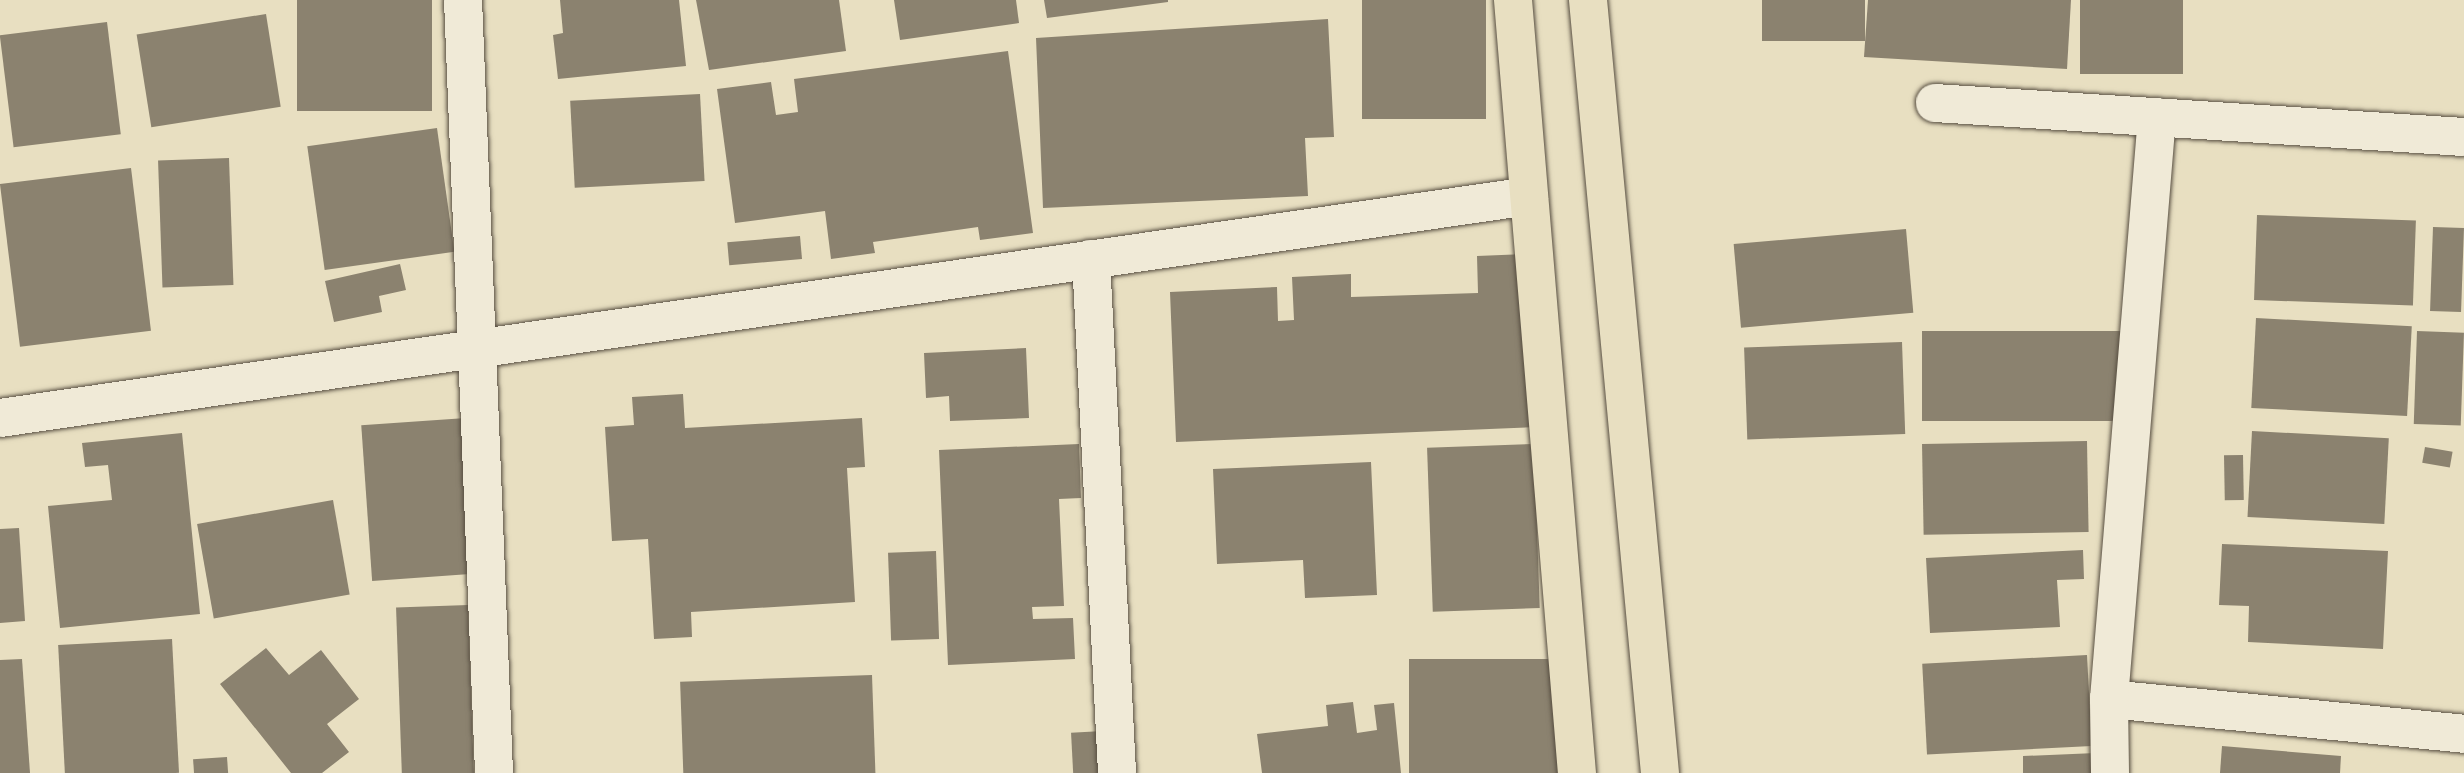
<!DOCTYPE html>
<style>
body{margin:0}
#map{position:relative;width:2464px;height:773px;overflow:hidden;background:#e8dfc1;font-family:Alegreya,serif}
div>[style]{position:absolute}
.building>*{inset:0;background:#8b826f;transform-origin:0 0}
.roads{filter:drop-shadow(0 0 2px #574e41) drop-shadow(0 0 2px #574e41)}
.minor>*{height:38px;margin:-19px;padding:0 19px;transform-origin:19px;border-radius:19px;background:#f0ead7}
.major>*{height:38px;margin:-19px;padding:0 19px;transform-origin:19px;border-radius:19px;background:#e8dfc1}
span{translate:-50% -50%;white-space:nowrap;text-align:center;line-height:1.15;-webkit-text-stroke:7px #f0ead7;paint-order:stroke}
</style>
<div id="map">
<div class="building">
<div style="left:297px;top:0;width:135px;height:111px"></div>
<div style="clip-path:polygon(560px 0,679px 0,686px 66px,558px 79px,553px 35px,563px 33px)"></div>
<div style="clip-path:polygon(696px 0,839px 0,846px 51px,709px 70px)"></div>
<div style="clip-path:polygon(894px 0,1016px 0,1019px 23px,900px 40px)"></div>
<div style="clip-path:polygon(1044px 0,1168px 0,1168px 2px,1047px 18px)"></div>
<div style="left:1362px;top:0;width:124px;height:119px"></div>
<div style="left:1762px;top:0;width:103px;height:41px"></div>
<div style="clip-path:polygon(1868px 0,2071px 0,2067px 69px,1864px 57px)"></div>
<div style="left:2080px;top:0;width:103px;height:74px"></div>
<div style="left:266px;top:14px;width:94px;height:131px;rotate:81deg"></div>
<div style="clip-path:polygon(1328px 19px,1334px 137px,1305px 138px,1308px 196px,1043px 208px,1036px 38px)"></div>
<div style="left:107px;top:22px;width:113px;height:108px;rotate:83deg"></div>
<div style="clip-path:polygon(1008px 51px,1033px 233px,980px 240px,978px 227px,873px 242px,875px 253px,831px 259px,825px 211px,735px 223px,717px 89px,771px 82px,776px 115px,798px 112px,794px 79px)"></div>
<div style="left:700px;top:94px;width:87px;height:130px;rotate:87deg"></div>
<div style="left:437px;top:128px;width:125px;height:131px;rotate:82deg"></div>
<div style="left:229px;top:158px;width:127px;height:71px;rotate:88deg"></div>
<div style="left:131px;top:168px;width:164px;height:132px;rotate:83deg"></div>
<div style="left:2257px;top:215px;width:159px;height:85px;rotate:2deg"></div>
<div style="left:2433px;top:227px;width:31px;height:84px;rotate:2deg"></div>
<div style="left:1906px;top:229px;width:84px;height:173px;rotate:85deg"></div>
<div style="left:800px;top:236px;width:23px;height:73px;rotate:85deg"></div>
<div style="clip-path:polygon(1528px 254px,1535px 427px,1176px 442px,1170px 292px,1277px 287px,1278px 321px,1294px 320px,1292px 277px,1351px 274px,1351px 297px,1478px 293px,1477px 256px)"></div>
<div style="clip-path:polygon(400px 264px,406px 290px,379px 296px,382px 312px,334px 322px,325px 281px)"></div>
<div style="left:2256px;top:318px;width:156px;height:90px;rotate:3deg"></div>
<div style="left:1922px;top:331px;width:200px;height:90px"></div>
<div style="left:2417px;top:331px;width:47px;height:93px;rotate:2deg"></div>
<div style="left:1902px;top:342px;width:92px;height:158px;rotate:88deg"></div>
<div style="clip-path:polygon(1026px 348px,1029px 418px,950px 421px,949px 396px,926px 398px,924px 353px)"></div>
<div style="clip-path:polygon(683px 394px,685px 428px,862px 418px,865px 467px,847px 468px,855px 602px,691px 612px,692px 637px,654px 639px,648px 539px,612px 541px,605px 427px,634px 425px,632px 397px)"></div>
<div style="left:466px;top:418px;width:156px;height:105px;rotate:86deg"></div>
<div style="left:2252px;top:431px;width:137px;height:86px;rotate:3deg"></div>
<div style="clip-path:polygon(182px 433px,200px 614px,60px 628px,48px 506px,112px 500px,108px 465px,85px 467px,82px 443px)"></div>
<div style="left:2087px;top:441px;width:91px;height:165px;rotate:89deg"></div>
<div style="clip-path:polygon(1079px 444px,1081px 498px,1059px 499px,1064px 606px,1032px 607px,1033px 619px,1073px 618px,1075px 659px,948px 665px,939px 450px)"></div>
<div style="left:1534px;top:444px;width:164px;height:107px;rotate:88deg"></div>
<div style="left:2425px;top:447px;width:28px;height:16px;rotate:10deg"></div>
<div style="left:2243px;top:455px;width:45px;height:19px;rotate:89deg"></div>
<div style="clip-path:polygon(1371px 462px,1377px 595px,1305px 598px,1303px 560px,1217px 564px,1213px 469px)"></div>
<div style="left:333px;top:500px;width:96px;height:138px;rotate:80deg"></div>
<div style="clip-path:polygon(19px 528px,25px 621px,0 623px,0 529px)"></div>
<div style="clip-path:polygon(2222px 544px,2388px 551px,2383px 649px,2248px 642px,2249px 606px,2219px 605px)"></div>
<div style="clip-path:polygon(2083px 550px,2084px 579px,2057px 580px,2060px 627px,1930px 633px,1926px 558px)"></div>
<div style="left:936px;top:551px;width:88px;height:48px;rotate:88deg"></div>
<div style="left:468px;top:605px;width:168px;height:72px;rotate:88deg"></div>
<div style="left:172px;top:639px;width:134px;height:114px;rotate:87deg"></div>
<div style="clip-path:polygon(266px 648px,289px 675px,321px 650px,359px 699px,327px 724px,349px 752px,322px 773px,291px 773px,220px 684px)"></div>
<div style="left:2087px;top:655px;width:91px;height:165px;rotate:87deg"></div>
<div style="clip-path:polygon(22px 659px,30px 773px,0 773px,0 660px)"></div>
<div style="left:1409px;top:659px;width:152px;height:114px"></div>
<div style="left:872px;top:675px;width:98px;height:192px;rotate:88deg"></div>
<div style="clip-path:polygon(1353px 702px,1357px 733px,1377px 730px,1374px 705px,1394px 703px,1401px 773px,1262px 773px,1257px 734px,1328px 726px,1326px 705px)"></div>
<div style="left:1103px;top:731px;width:42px;height:32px;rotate:87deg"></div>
<div style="clip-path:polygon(2222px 746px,2341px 756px,2340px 773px,2220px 773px)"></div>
<div style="clip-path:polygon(2096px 753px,2096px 773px,2023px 773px,2023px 756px)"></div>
<div style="left:227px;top:757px;width:16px;height:34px;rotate:86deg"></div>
</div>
<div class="roads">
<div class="minor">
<div style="left:463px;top:0;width:774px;rotate:87.7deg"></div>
<div style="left:1935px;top:103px;width:530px;rotate:3.68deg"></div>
<div style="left:1091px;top:259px;width:515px;rotate:87.1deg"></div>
<div style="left:0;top:418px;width:1545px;rotate:-8.26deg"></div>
<div style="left:2109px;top:699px;width:357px;rotate:5.6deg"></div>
<div style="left:2110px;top:773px;width:74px;rotate:-90.8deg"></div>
<div style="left:2109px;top:699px;width:584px;rotate:-85.29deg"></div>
</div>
<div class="major">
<div style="left:1513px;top:0;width:776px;rotate:85.27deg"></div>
<div style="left:1588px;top:0;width:776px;rotate:84.68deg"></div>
</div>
</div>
</div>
